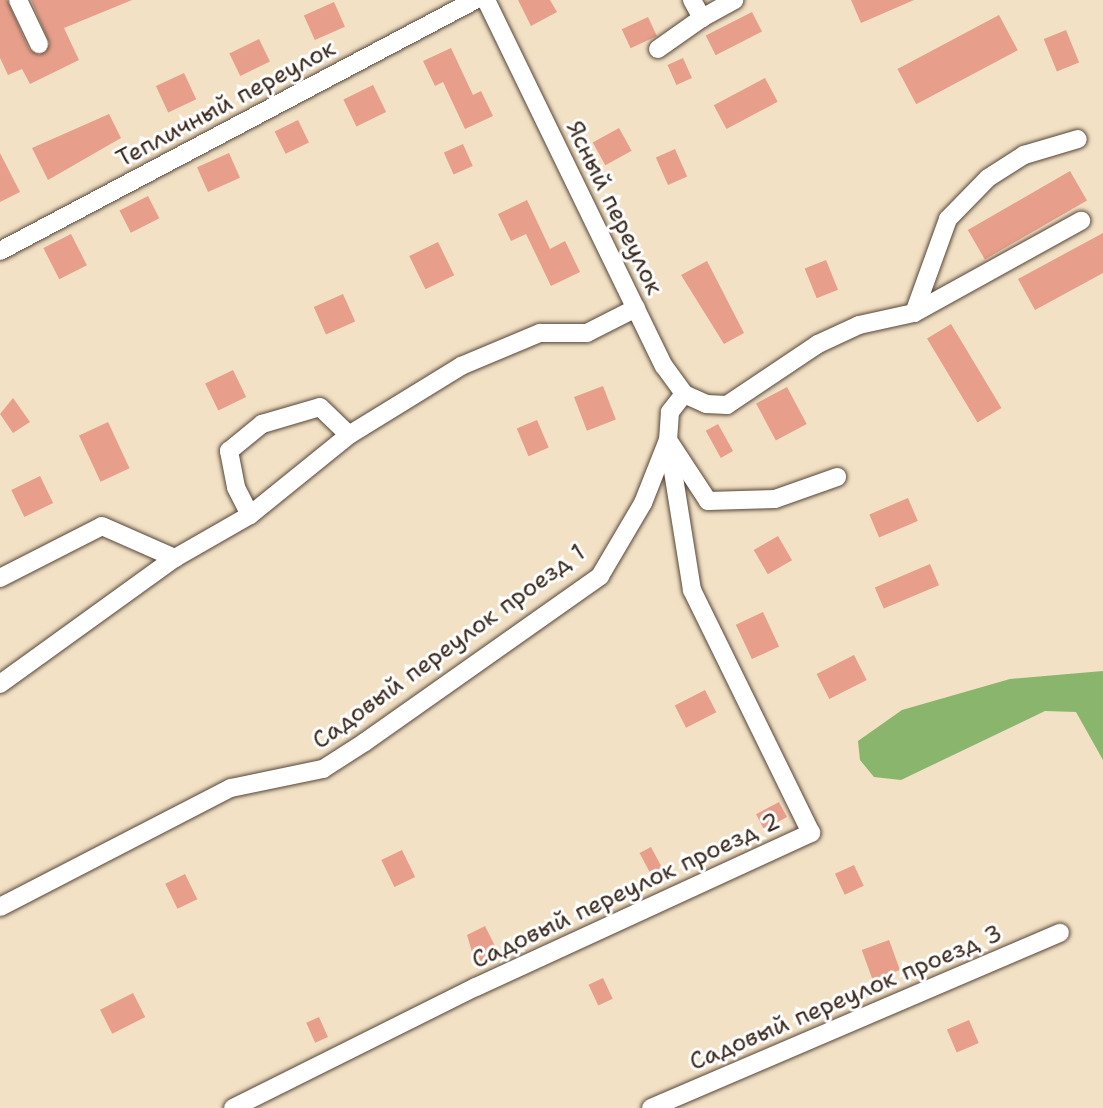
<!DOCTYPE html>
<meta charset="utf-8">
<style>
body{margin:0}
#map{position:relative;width:1103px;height:1108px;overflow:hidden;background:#f2e1c5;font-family:"Shantell Sans",sans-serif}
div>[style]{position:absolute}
.forest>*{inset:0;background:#8ab56c}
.building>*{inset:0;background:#e79f8b;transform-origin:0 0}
.roads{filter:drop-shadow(0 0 2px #564537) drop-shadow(0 0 2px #564537)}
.minor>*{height:18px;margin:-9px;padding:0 9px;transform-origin:9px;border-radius:9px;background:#fff}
span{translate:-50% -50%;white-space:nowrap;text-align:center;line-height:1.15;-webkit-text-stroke:6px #fff;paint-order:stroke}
.street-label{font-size:24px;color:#3b2a1e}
</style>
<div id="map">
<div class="forest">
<div style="clip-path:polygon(1103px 671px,1103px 760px,1076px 712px,1045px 711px,901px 780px,874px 777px,860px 760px,858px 741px,902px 710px,1010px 679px)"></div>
</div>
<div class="building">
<div style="clip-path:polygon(0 0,7px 0,29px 49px,39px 55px,50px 44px,31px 0,132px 0,64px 28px,79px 60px,30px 84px,22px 69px,8px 75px,0 58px)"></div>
<div style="clip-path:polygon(518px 0,550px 0,557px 12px,531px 26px)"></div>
<div style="clip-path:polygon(851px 0,914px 0,861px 23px)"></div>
<div style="left:334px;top:2px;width:27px;height:33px;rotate:66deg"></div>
<div style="left:752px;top:12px;width:22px;height:52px;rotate:63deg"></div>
<div style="left:999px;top:15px;width:40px;height:115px;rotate:62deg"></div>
<div style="left:648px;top:17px;width:21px;height:29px;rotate:65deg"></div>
<div style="left:1066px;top:30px;width:35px;height:24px;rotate:68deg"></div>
<div style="left:259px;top:39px;width:25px;height:33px;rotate:64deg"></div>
<div style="clip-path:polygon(451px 48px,473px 95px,481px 91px,493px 116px,465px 129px,443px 82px,435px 86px,423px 61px)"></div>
<div style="left:683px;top:58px;width:22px;height:17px;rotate:66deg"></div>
<div style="left:184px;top:73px;width:29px;height:31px;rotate:65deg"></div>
<div style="left:765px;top:78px;width:27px;height:58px;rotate:62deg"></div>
<div style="left:373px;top:85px;width:30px;height:33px;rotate:64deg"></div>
<div style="clip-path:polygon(109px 114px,121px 138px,48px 180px,32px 148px)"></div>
<div style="left:298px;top:120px;width:25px;height:26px;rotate:64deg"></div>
<div style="left:619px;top:128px;width:26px;height:30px;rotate:61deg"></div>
<div style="left:463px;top:144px;width:24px;height:21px;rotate:66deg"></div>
<div style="left:675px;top:149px;width:30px;height:21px;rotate:66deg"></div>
<div style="clip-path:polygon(0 153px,20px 192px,0 202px)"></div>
<div style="left:229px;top:153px;width:27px;height:35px;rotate:66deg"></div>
<div style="left:1070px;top:171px;width:34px;height:118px;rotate:60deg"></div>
<div style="left:148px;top:196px;width:25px;height:32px;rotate:63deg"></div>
<div style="clip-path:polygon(527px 200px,550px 249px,565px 241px,580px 272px,551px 286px,526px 234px,511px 241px,498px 214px)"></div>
<div style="clip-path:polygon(1103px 233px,1103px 273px,1035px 310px,1018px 279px)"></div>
<div style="left:71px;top:234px;width:35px;height:31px;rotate:63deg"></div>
<div style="left:438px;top:242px;width:37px;height:32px;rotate:64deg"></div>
<div style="left:826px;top:260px;width:32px;height:23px;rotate:68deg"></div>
<div style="clip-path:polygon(707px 261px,744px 333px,724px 344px,681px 275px)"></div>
<div style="left:343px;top:294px;width:30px;height:32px;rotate:66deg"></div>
<div style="left:951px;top:324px;width:98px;height:28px;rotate:59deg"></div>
<div style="left:233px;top:370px;width:30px;height:31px;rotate:64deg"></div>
<div style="left:603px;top:386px;width:36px;height:31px;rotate:69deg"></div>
<div style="left:787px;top:387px;width:42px;height:35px;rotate:62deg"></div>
<div style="clip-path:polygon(13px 398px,30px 422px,13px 433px,0 414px)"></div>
<div style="left:537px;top:420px;width:30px;height:22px;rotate:67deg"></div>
<div style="left:108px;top:422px;width:51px;height:32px;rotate:65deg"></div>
<div style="left:718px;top:424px;width:31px;height:14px;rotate:61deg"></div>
<div style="left:40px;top:476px;width:30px;height:32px;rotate:64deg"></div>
<div style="left:908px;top:498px;width:25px;height:42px;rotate:67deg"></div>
<div style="left:778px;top:536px;width:28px;height:28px;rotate:60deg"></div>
<div style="left:930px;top:564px;width:23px;height:60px;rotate:67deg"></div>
<div style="left:763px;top:612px;width:38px;height:30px;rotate:65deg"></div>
<div style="left:854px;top:655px;width:28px;height:42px;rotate:63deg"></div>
<div style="left:705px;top:690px;width:25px;height:34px;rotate:63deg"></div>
<div style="left:779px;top:802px;width:17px;height:26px;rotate:62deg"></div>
<div style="left:651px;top:847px;width:24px;height:13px;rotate:62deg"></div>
<div style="left:402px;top:850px;width:30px;height:23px;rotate:64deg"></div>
<div style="left:854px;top:865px;width:23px;height:21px;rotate:65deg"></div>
<div style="left:185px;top:874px;width:28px;height:22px;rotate:64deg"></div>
<div style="clip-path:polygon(485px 926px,497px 950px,487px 954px,491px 962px,477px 969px,467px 935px)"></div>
<div style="left:889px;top:940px;width:32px;height:29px;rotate:70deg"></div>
<div style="left:603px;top:978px;width:23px;height:16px;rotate:65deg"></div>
<div style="left:133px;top:993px;width:27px;height:37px;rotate:63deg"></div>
<div style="left:319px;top:1017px;width:22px;height:14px;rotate:66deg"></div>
<div style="left:969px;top:1020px;width:25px;height:24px;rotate:67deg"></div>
</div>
<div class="roads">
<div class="minor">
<div style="left:18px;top:0;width:49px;rotate:64.5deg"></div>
<div style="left:486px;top:0;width:407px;rotate:64.1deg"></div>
<div style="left:664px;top:366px;width:34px;rotate:54deg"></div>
<div style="left:684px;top:394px;width:24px;rotate:24deg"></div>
<div style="left:706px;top:404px;width:21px;rotate:3deg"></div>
<div style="left:727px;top:405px;width:110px;rotate:-33.8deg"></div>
<div style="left:818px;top:344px;width:45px;rotate:-24.9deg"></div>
<div style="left:859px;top:325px;width:56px;rotate:-12.3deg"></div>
<div style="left:914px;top:313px;width:100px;rotate:-70.1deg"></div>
<div style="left:948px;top:219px;width:57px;rotate:-45.7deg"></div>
<div style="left:988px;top:178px;width:43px;rotate:-32.6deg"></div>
<div style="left:1024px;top:155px;width:56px;rotate:-16.5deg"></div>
<div style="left:692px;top:0;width:21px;rotate:61deg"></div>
<div style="left:702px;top:18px;width:37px;rotate:-29deg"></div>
<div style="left:658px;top:49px;width:54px;rotate:-35.2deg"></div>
<div style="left:0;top:251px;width:537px;rotate:-27.85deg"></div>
<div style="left:914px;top:313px;width:191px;rotate:-28.9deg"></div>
<div style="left:684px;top:394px;width:23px;rotate:128deg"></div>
<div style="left:670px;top:412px;width:28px;rotate:94deg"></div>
<div style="left:668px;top:440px;width:73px;rotate:56.7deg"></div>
<div style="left:708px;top:501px;width:67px;rotate:-1.7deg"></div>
<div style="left:775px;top:499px;width:66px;rotate:-19.5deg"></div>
<div style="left:250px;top:515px;width:31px;rotate:-117deg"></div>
<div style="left:236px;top:487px;width:37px;rotate:-101deg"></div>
<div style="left:229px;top:451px;width:43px;rotate:-39.3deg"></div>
<div style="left:262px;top:424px;width:60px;rotate:-16.3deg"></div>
<div style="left:320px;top:407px;width:40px;rotate:44deg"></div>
<div style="left:0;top:578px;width:114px;rotate:-27deg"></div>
<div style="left:102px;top:526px;width:80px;rotate:23.7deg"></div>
<div style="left:0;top:684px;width:216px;rotate:-35.8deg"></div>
<div style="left:175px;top:558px;width:86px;rotate:-29.8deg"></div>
<div style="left:250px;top:515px;width:127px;rotate:-38.9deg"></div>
<div style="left:349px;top:435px;width:132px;rotate:-31.6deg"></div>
<div style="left:461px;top:366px;width:86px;rotate:-22.7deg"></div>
<div style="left:540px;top:333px;width:47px"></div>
<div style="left:587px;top:333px;width:55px;rotate:-27deg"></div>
<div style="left:0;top:907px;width:260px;rotate:-27.3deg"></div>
<div style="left:231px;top:788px;width:94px;rotate:-11.7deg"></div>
<div style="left:323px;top:769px;width:50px;rotate:-32.7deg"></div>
<div style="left:365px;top:742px;width:288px;rotate:-35.2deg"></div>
<div style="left:600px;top:576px;width:85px;rotate:-59.5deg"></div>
<div style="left:643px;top:503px;width:68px;rotate:-68.4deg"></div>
<div style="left:233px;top:1108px;width:271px;rotate:-26.5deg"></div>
<div style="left:476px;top:987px;width:369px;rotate:-24.7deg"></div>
<div style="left:811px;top:833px;width:271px;rotate:-116.1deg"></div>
<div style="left:692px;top:590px;width:152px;rotate:-99.1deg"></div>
<div style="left:651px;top:1108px;width:445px;rotate:-23.2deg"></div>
</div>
</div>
<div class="street-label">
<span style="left:226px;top:104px;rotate:-28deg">Тепличный переулок</span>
<span style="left:614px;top:208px;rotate:64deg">Ясный переулок</span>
<span style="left:449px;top:647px;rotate:-36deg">Садовый переулок проезд 1</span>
<span style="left:626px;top:891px;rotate:-25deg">Садовый переулок проезд 2</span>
<span style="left:846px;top:998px;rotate:-23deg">Садовый переулок проезд 3</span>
</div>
</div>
